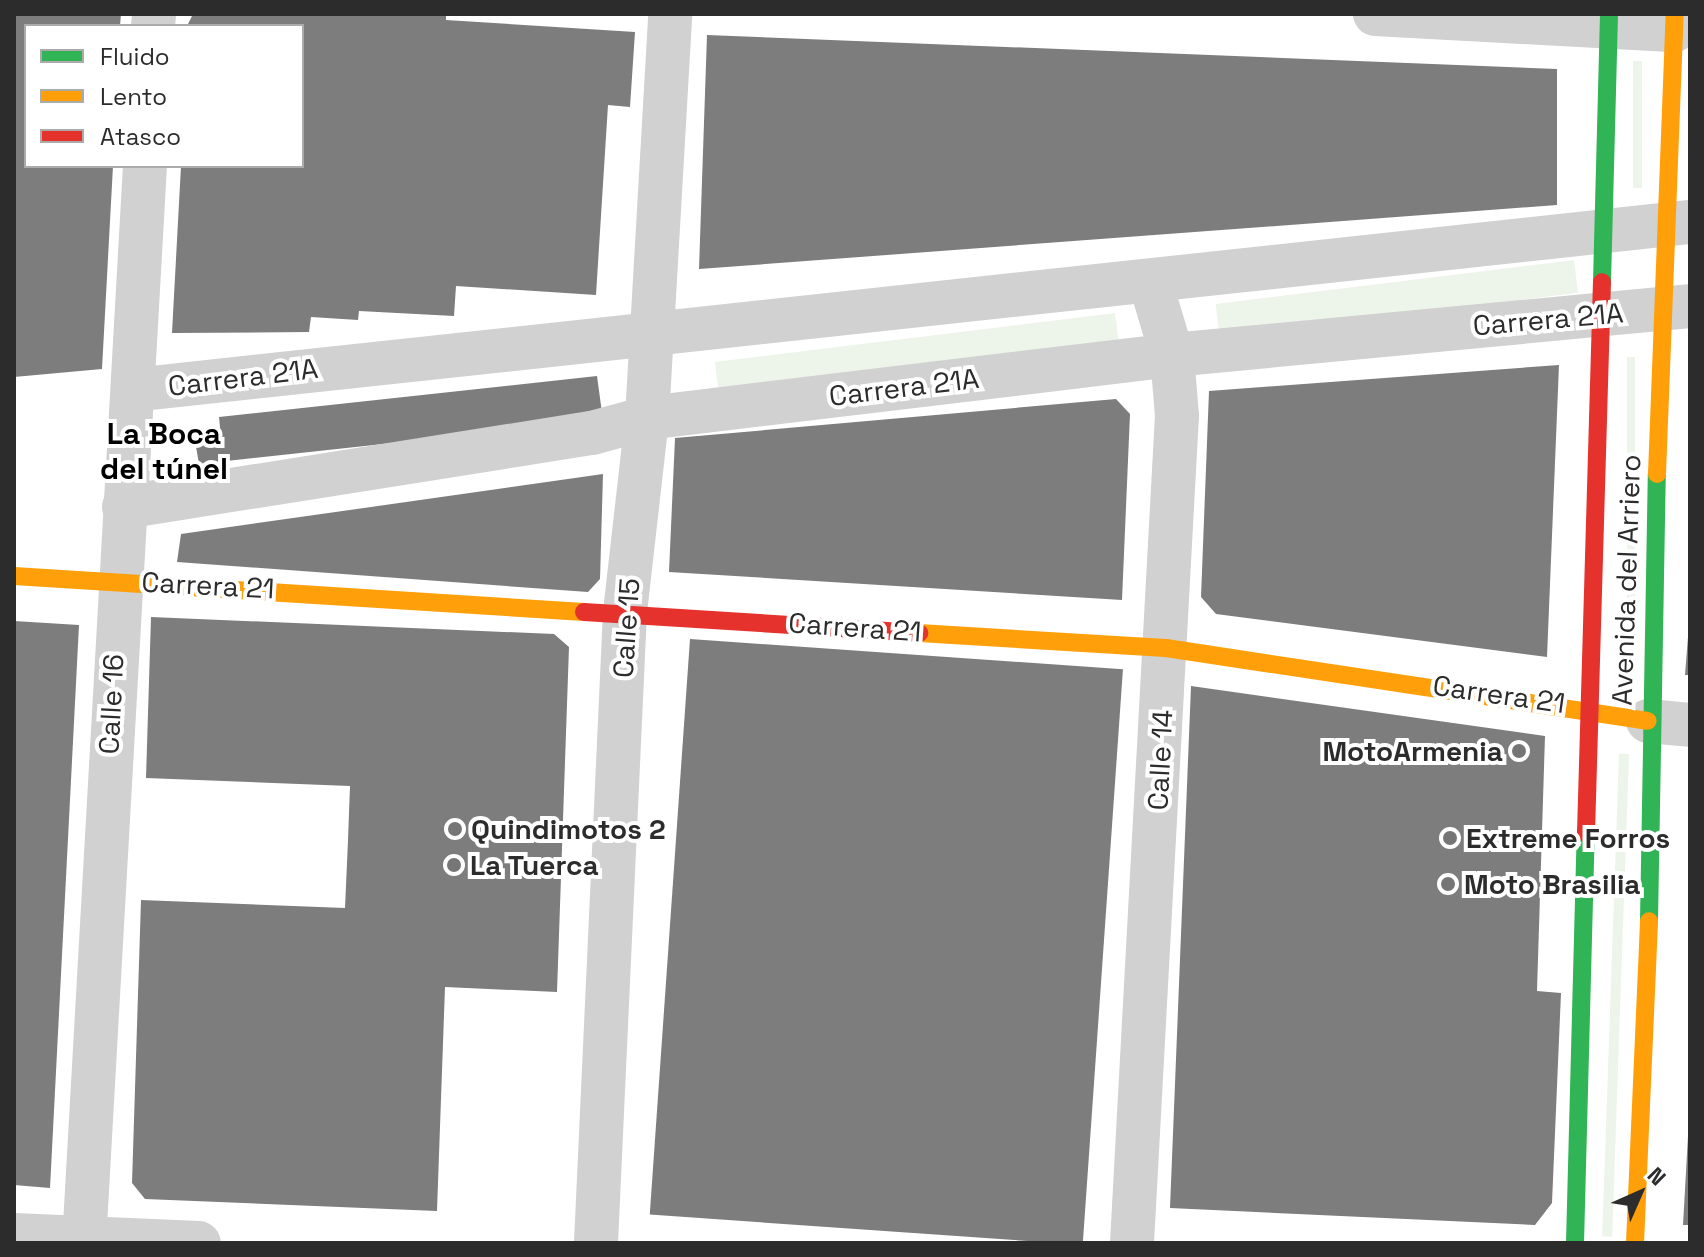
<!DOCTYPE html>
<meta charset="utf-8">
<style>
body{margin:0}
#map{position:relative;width:1704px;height:1257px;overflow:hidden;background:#fff;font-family:"Space Grotesk",sans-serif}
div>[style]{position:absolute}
.green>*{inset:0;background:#edf4ea;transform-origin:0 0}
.building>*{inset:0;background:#7d7d7d;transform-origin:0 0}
.street>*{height:44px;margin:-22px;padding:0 22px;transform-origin:22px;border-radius:22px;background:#d1d1d1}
.fast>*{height:18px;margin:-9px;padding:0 9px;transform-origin:9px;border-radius:9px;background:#30b455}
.slow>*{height:18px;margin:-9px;padding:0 9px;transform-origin:9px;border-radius:9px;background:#ff9f0a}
.jam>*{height:18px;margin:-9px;padding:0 9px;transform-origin:9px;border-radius:9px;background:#e5322d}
.dots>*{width:22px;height:22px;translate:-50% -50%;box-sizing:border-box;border:4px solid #fff;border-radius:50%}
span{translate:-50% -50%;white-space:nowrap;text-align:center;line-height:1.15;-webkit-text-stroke:8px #fff;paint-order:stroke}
.street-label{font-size:28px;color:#2c2c2c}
.poi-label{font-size:28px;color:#2c2c2c;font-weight:700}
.right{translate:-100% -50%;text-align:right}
.left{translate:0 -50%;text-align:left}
.neighbourhood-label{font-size:30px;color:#000;font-weight:700}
.frame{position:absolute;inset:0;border:16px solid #2c2c2c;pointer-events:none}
.legend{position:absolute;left:24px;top:24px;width:280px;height:144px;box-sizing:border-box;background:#fff;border:2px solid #ababab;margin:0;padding:10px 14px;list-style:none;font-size:24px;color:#2c2c2c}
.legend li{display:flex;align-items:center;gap:16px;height:40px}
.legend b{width:40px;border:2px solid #ababab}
.north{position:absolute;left:1600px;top:1153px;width:80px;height:80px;-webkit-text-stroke:6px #fff;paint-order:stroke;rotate:45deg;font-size:22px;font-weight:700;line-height:32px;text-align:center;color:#2c2c2c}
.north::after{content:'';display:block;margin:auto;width:28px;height:36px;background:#2c2c2c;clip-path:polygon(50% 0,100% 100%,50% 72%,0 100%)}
</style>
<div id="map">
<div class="green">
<div style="left:1633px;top:61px;width:9px;height:127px"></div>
<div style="left:1574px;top:260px;width:33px;height:361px;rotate:83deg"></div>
<div style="left:1115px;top:313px;width:31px;height:403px;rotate:83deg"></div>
<div style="left:1627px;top:357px;width:8px;height:311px"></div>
<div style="left:1629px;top:754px;width:483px;height:10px;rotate:92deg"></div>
</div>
<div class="building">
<div style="clip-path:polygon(14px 14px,121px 14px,120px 26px,26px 26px,26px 166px,113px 166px,102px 369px,14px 377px)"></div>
<div style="clip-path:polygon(193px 14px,446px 14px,446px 20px,635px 32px,630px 107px,608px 105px,596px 295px,456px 286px,454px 316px,359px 311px,358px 320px,311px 317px,309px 332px,172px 333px,181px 166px,302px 166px,302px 26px,187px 26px)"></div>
<div style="clip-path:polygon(707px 35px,1557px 69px,1557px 205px,699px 269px)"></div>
<div style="clip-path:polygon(1559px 365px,1547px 657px,1216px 614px,1201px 597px,1209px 391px)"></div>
<div style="clip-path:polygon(597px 376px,603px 420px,199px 464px,195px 441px,221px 438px,219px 417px)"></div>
<div style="clip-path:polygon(1116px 399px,1130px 414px,1122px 600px,669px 572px,675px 438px)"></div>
<div style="clip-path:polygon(603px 474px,600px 579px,588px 592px,177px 562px,181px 534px)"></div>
<div style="clip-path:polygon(151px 617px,554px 634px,569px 647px,557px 992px,445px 987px,437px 1211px,145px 1199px,132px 1183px,141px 900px,345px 908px,348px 840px,350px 786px,146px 778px)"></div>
<div style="clip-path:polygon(14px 621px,79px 625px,50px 1188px,14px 1185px)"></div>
<div style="clip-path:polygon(1688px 637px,1690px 637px,1690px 675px,1685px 675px)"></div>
<div style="left:690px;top:639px;width:434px;height:577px;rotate:4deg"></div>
<div style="clip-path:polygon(1191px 686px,1545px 736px,1537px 991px,1561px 993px,1552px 1203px,1535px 1225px,1170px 1208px)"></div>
<div style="clip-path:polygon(1688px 1136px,1690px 1136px,1690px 1225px,1683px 1225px)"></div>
</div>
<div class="street">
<div style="left:1375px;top:14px;width:300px;rotate:3.1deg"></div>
<div style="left:153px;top:26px;width:12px;rotate:-85deg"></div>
<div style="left:133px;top:390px;width:1566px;rotate:-6.16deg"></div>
<div style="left:124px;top:507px;width:474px;rotate:-9deg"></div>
<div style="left:592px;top:433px;width:57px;rotate:-15.3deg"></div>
<div style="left:647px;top:418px;width:529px;rotate:-6.84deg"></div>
<div style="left:1172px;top:355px;width:520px;rotate:-5.4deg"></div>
<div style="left:1648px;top:721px;width:42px;rotate:5.4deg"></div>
<div style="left:14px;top:1235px;width:185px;rotate:2.5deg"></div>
<div style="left:84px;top:1243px;width:1079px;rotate:-86.76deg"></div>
<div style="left:596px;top:1243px;width:632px;rotate:-87.37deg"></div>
<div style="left:625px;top:612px;width:195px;rotate:-83.5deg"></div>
<div style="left:647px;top:418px;width:405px;rotate:-86.7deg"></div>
<div style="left:1132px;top:1243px;width:828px;rotate:-86.89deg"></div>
<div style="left:1177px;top:416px;width:61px;rotate:-94.7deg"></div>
<div style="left:1172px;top:355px;width:77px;rotate:-106.6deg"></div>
</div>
<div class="fast">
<div style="left:1602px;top:282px;width:268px;rotate:-88.5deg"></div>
<div style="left:1649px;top:921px;width:447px;rotate:-89deg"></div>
<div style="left:1575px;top:1243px;width:410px;rotate:-88.5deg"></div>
</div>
<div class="slow">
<div style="left:1657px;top:474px;width:460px;rotate:-87.8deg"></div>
<div style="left:14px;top:576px;width:571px;rotate:3.61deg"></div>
<div style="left:919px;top:633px;width:247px;rotate:3.5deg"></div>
<div style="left:1166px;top:648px;width:487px;rotate:8.6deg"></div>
<div style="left:1635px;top:1243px;width:322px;rotate:-87.5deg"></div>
</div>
<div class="jam">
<div style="left:584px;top:612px;width:336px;rotate:3.6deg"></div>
<div style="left:1586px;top:833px;width:551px;rotate:-88.34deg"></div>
</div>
<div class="dots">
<div style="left:1519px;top:751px;background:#767676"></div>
<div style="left:455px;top:829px;background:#767676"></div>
<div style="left:1450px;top:838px;background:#767676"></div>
<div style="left:454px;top:865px;background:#767676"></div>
<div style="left:1448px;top:884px;background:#767676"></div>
</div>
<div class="street-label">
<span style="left:1548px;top:319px;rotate:-5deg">Carrera 21A</span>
<span style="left:243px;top:377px;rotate:-7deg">Carrera 21A</span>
<span style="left:904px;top:387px;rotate:-7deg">Carrera 21A</span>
<span style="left:1626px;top:580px;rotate:-88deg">Avenida del Arriero</span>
<span style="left:208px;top:585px;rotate:3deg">Carrera 21</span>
<span style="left:855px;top:627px;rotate:4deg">Carrera 21</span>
<span style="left:626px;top:628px;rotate:-86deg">Calle 15</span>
<span style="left:1499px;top:694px;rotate:8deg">Carrera 21</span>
<span style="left:111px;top:704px;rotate:-87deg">Calle 16</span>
<span style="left:1160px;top:760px;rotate:-87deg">Calle 14</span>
</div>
<div class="poi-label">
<span class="right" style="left:1503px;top:751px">MotoArmenia</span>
<span class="left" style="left:471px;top:829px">Quindimotos 2</span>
<span class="left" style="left:1466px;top:838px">Extreme Forros</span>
<span class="left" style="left:470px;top:865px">La Tuerca</span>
<span class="left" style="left:1464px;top:884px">Moto Brasilia</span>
</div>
<div class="neighbourhood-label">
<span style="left:164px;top:451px">La Boca<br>del túnel</span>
</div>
<div class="frame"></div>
<ul class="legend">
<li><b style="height:10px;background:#30b455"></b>Fluido</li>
<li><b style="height:10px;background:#ff9f0a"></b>Lento</li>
<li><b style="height:10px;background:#e5322d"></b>Atasco</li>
</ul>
<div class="north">N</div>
</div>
